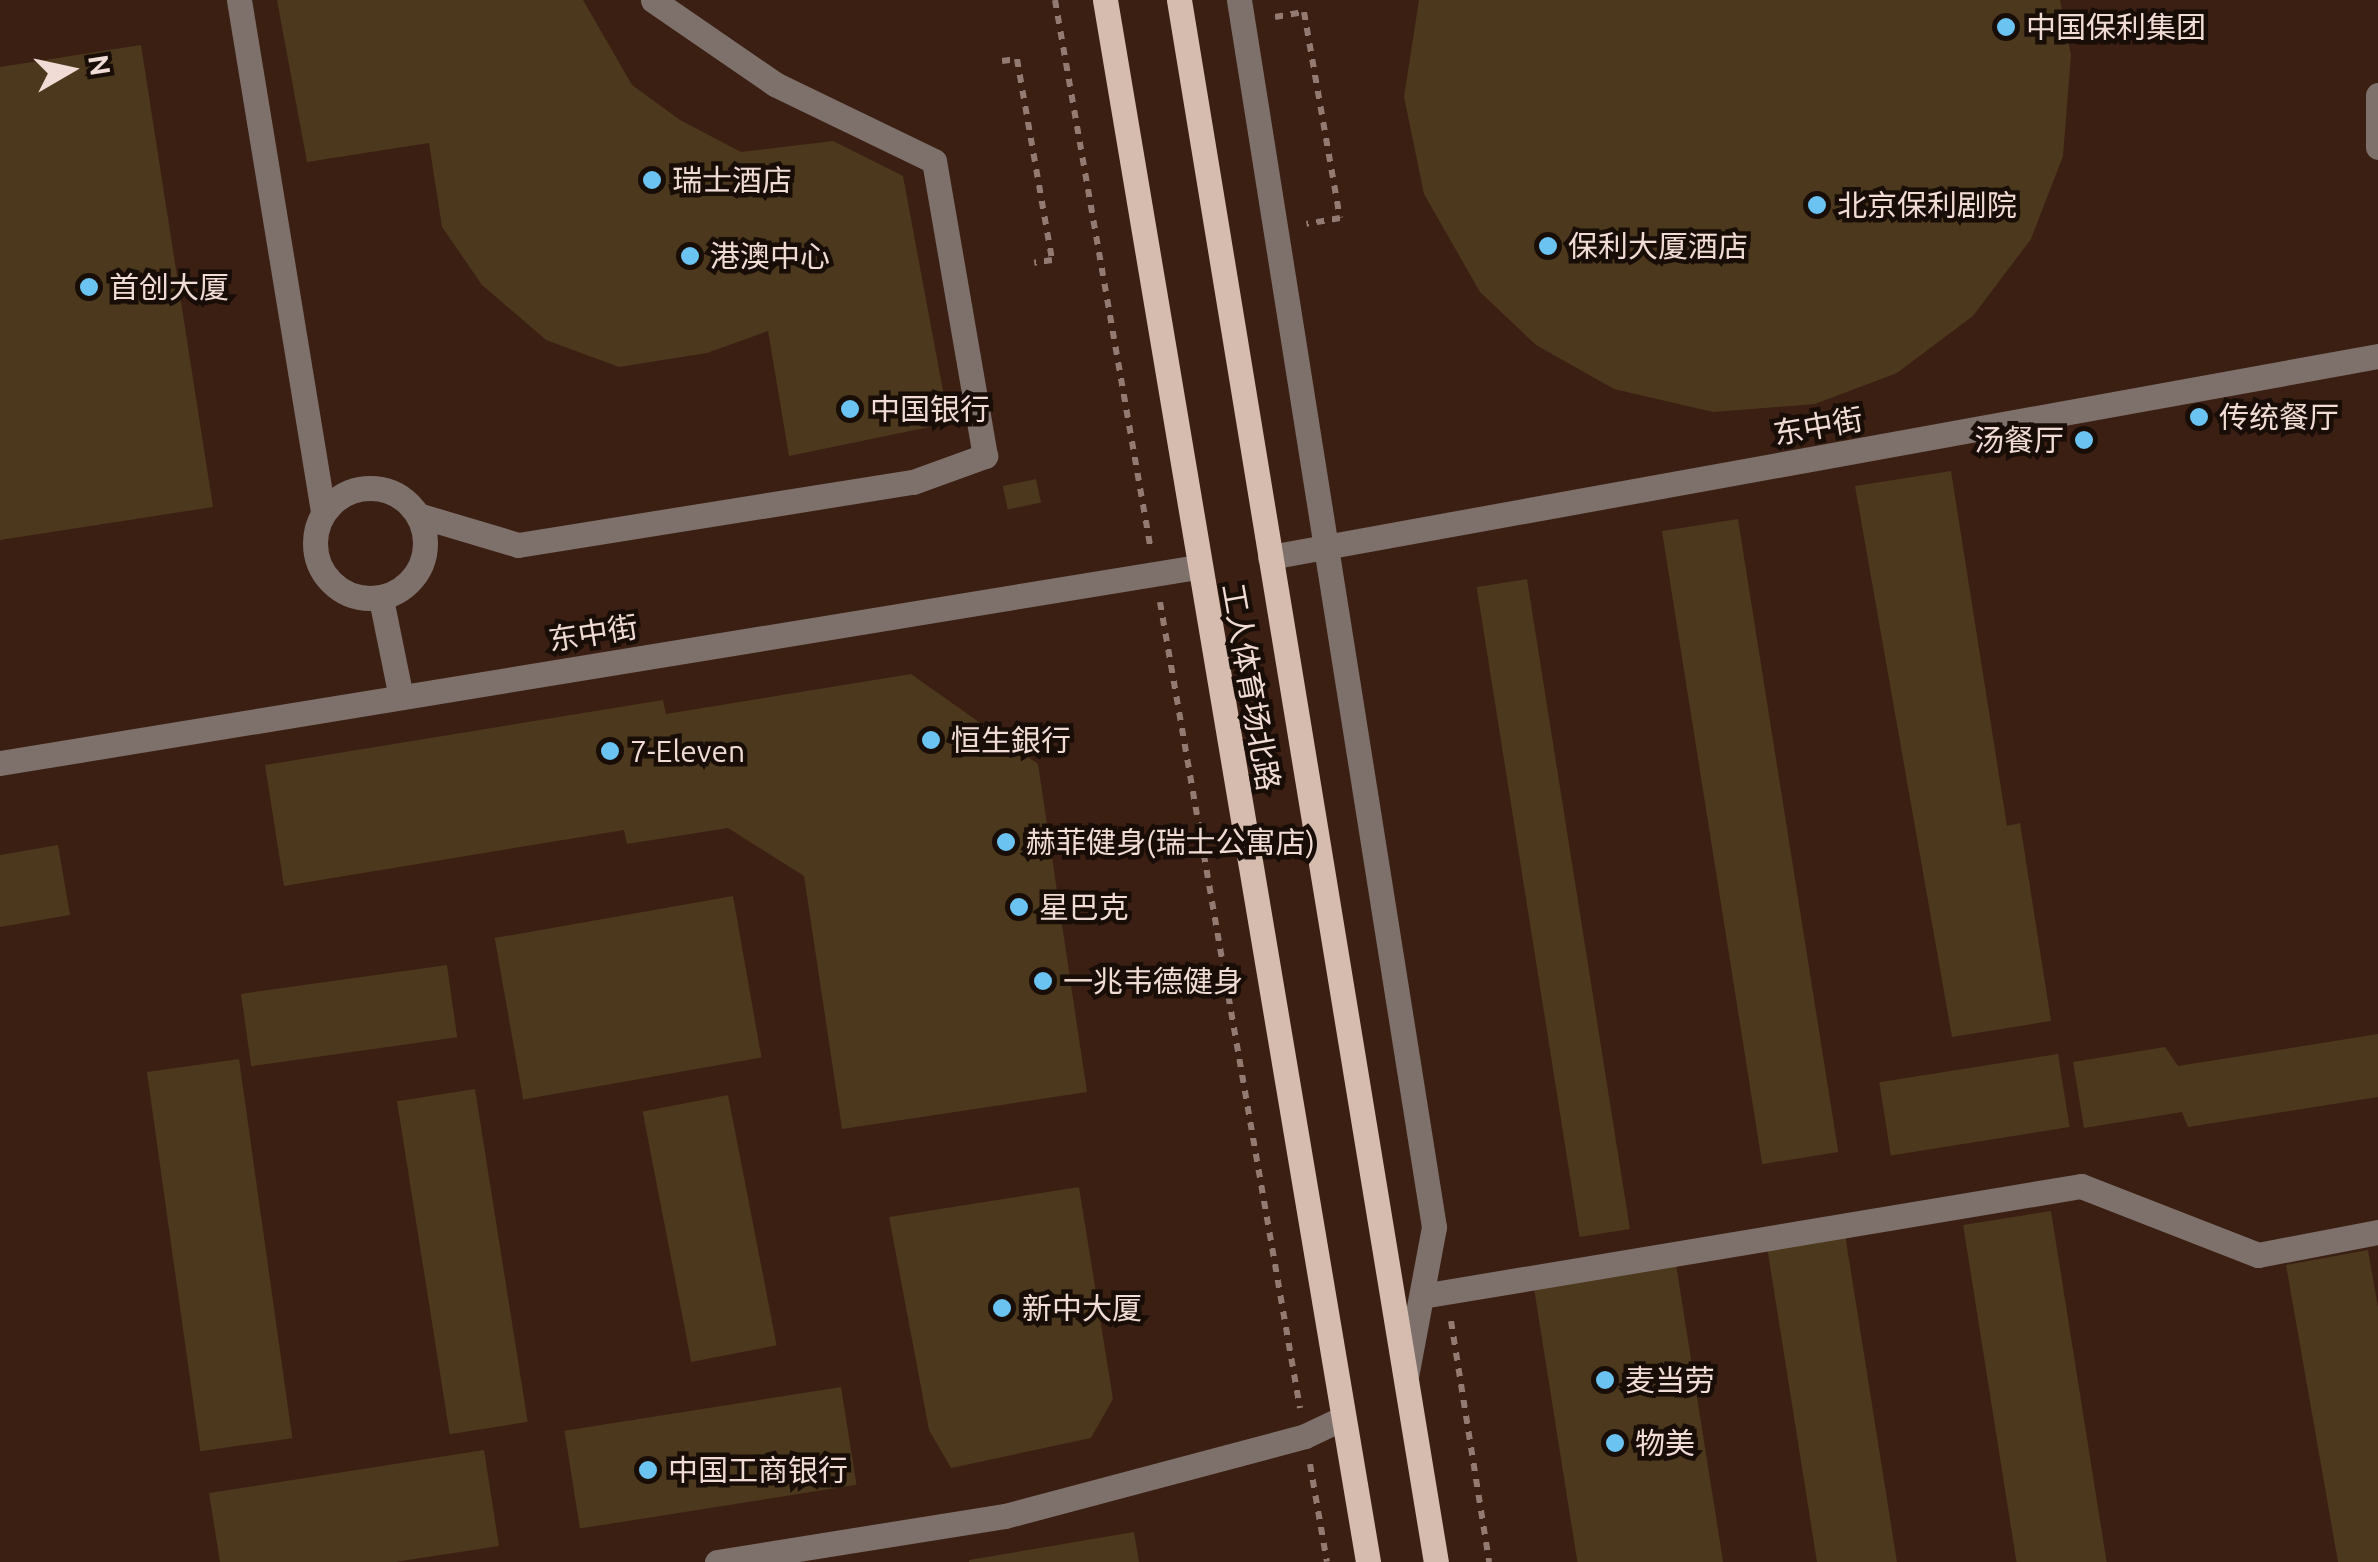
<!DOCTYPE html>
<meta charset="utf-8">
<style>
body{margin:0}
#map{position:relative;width:2378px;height:1562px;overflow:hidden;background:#3b1f13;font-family:Ubuntu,"Noto Sans SC",sans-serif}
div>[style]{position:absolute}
.building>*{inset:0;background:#4b381d;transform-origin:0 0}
.path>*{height:6px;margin-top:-3px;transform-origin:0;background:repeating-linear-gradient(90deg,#937b71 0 8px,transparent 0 16px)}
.minor>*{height:25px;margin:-12.5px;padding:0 12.5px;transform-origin:12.5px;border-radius:12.5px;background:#7e716b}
.minor>.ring{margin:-12.5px;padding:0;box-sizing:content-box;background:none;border:25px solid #7e716b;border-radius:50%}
.major>*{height:25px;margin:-12.5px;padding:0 12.5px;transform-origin:12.5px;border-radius:12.5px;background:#d6bcae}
.dots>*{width:28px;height:28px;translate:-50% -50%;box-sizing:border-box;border:5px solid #190d08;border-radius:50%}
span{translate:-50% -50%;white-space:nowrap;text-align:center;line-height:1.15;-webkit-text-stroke:9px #190d08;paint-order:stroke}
.poi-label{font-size:30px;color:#f0dcd4}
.left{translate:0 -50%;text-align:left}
.right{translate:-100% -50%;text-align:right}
.street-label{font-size:30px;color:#f0dcd4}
.north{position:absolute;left:20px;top:20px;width:100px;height:100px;-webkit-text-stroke:8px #190d08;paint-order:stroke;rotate:81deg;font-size:28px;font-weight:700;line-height:40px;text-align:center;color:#f0dcd4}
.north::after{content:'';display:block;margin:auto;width:35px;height:45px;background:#f0dcd4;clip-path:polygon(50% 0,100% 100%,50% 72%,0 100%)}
</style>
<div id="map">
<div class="building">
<div style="clip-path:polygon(277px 0,583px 0,632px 85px,680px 120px,741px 152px,833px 141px,903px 176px,949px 423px,789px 456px,768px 331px,707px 353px,619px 367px,546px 340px,482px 285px,442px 227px,429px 143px,307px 162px)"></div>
<div style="clip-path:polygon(1419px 0,2060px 0,2071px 55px,2063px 156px,2031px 239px,1973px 316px,1897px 373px,1815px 404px,1713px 412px,1614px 389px,1536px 345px,1480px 292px,1424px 194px,1404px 97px)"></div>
<div style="clip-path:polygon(141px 45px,213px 507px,0 540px,0 67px)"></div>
<div style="clip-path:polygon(1951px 471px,2007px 826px,2020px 823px,2051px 1021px,1952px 1037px,1855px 486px)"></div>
<div style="left:1036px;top:479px;width:24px;height:34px;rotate:78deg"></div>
<div style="left:1738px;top:519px;width:641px;height:77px;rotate:81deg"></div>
<div style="left:1527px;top:579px;width:658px;height:51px;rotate:81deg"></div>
<div style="clip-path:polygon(911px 674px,1038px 764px,1087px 1092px,842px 1129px,804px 876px,728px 828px,627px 844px,624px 830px,284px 886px,265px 765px,663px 700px,666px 714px)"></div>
<div style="clip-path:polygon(58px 845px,70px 915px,0 927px,0 855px)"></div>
<div style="left:733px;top:896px;width:164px;height:242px;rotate:80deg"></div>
<div style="left:447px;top:965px;width:73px;height:208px;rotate:82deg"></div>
<div style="clip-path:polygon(2378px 1034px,2378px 1097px,2188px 1127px,2182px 1112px,2084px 1128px,2073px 1062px,2165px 1047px,2178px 1066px)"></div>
<div style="left:2058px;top:1054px;width:74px;height:181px;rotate:81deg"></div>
<div style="left:239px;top:1059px;width:383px;height:93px;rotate:82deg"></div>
<div style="left:475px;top:1089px;width:337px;height:79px;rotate:81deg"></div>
<div style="left:728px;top:1095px;width:255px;height:87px;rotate:79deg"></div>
<div style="clip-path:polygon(1079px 1187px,1113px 1399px,1091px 1438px,951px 1468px,929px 1430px,889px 1217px)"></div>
<div style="left:2051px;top:1211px;width:356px;height:89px;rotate:81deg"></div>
<div style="left:1845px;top:1234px;width:332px;height:79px;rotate:81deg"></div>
<div style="clip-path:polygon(2368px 1250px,2378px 1307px,2378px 1562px,2338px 1562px,2286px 1265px)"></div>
<div style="left:1675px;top:1258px;width:308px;height:144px;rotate:81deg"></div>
<div style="left:841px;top:1387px;width:99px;height:280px;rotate:81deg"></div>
<div style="clip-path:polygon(484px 1450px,499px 1546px,395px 1562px,220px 1562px,209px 1493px)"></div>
<div style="clip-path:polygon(1134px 1532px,1139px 1562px,969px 1562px,969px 1560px)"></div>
</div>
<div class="path">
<div style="left:1055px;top:0;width:553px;rotate:80.11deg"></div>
<div style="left:1275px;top:17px;width:29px;rotate:-10deg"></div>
<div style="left:1304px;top:12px;width:209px;rotate:80.1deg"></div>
<div style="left:1340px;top:218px;width:34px;rotate:170deg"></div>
<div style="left:1002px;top:61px;width:15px;rotate:-8deg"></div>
<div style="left:1017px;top:59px;width:204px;rotate:80.1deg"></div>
<div style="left:1052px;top:260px;width:18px;rotate:171deg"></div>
<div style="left:1160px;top:602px;width:818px;rotate:80.15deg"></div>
<div style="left:1451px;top:1321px;width:244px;rotate:81deg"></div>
<div style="left:1310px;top:1464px;width:99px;rotate:80.2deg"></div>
</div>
<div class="minor">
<div style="left:239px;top:0;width:518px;rotate:80.67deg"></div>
<div style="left:1239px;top:0;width:1242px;rotate:80.97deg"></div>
<div style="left:1434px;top:1227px;width:153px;rotate:100.6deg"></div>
<div style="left:2378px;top:95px;width:52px;rotate:90deg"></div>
<div class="ring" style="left:315px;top:488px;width:85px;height:85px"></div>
<div style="left:421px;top:516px;width:101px;rotate:16.6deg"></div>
<div style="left:518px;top:545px;width:400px;rotate:-9.1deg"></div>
<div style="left:913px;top:482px;width:77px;rotate:-19.9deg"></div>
<div style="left:985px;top:456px;width:299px;rotate:-99.8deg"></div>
<div style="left:934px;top:161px;width:177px;rotate:-154.2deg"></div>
<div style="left:775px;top:84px;width:148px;rotate:-145.5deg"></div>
<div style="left:1270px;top:557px;width:1126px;rotate:-10.28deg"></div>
<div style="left:381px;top:599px;width:100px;rotate:78.5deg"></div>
<div style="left:0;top:763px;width:1213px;rotate:-9.3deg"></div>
<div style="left:1422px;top:1296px;width:668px;rotate:-9.48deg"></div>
<div style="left:2081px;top:1186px;width:190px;rotate:21.3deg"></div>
<div style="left:2258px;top:1255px;width:122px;rotate:-10.9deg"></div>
<div style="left:717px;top:1562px;width:292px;rotate:-9.1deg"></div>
<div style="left:1005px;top:1516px;width:310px;rotate:-14.9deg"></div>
<div style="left:1305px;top:1436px;width:42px;rotate:-25.3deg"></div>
</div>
<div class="major">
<div style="left:1105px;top:0;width:1584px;rotate:80.44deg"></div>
<div style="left:1179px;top:0;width:1583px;rotate:80.66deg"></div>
</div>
<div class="dots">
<div style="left:2006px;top:27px;background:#6ac3f1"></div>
<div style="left:652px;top:180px;background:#6ac3f1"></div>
<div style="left:1817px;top:205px;background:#6ac3f1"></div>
<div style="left:1548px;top:246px;background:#6ac3f1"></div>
<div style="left:690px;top:256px;background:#6ac3f1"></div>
<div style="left:89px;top:287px;background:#6ac3f1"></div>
<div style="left:850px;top:409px;background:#6ac3f1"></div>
<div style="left:2199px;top:417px;background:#6ac3f1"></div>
<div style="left:2084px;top:440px;background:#6ac3f1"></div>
<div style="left:931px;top:740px;background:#6ac3f1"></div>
<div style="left:610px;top:751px;background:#6ac3f1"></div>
<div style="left:1006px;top:842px;background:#6ac3f1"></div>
<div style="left:1019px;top:907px;background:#6ac3f1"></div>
<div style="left:1043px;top:981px;background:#6ac3f1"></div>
<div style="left:1002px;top:1308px;background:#6ac3f1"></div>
<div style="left:1605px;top:1380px;background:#6ac3f1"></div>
<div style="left:1615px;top:1443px;background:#6ac3f1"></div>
<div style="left:648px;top:1470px;background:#6ac3f1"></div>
</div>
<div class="poi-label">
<span class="left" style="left:2026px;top:27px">中国保利集团</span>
<span class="left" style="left:672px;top:180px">瑞士酒店</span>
<span class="left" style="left:1837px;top:205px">北京保利剧院</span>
<span class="left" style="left:1568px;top:246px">保利大厦酒店</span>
<span class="left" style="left:710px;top:256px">港澳中心</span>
<span class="left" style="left:109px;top:287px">首创大厦</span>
<span class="left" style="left:870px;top:409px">中国银行</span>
<span class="left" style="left:2219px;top:417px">传统餐厅</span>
<span class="right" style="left:2064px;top:440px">汤餐厅</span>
<span class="left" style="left:951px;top:740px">恒生銀行</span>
<span class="left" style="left:630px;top:751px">7-Eleven</span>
<span class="left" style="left:1026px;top:842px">赫菲健身(瑞士公寓店)</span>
<span class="left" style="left:1039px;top:907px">星巴克</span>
<span class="left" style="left:1063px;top:981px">一兆韦德健身</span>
<span class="left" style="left:1022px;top:1308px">新中大厦</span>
<span class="left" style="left:1625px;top:1380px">麦当劳</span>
<span class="left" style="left:1635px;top:1443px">物美</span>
<span class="left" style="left:668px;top:1470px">中国工商银行</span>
</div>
<div class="street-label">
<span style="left:1818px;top:426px;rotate:-10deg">东中街</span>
<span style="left:593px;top:633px;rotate:-9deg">东中街</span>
<span style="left:1251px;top:687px;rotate:80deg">工人体育场北路</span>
</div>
<div class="north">N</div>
</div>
